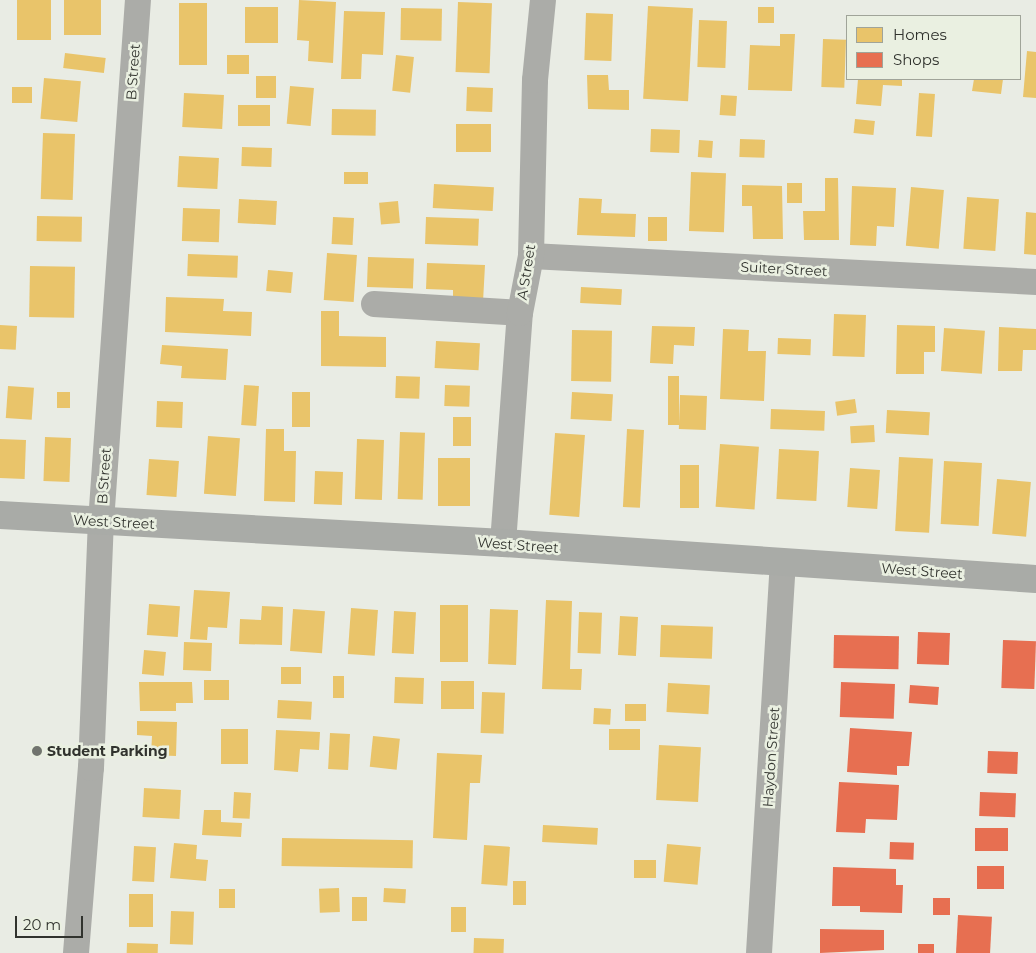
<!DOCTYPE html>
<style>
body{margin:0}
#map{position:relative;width:1036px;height:953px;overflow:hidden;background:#e9ece4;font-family:Montserrat,sans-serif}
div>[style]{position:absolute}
.homes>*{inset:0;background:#e9c46a;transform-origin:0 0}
.shops>*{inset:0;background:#e76f51;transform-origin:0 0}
.street>*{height:26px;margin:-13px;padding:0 13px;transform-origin:13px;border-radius:13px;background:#abaca8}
.secondary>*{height:28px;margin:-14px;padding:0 14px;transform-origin:14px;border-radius:14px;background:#a9aba7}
.dots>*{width:14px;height:14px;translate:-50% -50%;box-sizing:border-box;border:2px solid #eaf0e1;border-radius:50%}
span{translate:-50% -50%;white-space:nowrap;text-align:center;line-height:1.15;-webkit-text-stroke:5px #eaf0e1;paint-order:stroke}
.street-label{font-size:14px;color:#31332e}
.poi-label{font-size:14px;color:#31332e;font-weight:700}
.left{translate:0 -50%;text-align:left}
.legend{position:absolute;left:846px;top:15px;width:175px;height:65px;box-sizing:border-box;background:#eaf0e1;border:1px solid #a0a499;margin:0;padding:6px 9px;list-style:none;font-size:15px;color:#31332e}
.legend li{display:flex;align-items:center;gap:10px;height:25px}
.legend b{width:25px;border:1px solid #a0a499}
.scale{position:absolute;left:15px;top:916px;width:68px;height:22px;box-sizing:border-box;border:2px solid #31332e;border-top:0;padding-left:6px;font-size:15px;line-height:18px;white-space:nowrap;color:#31332e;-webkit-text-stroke:4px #eaf0e1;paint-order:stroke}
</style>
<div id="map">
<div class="homes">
<div style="left:17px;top:0;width:34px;height:40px"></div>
<div style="left:64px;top:0;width:37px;height:35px"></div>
<div style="clip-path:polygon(299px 0,336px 2px,333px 63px,308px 61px,309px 41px,297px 40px)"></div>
<div style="left:458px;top:2px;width:34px;height:70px;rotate:2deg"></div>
<div style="left:179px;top:3px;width:28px;height:62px"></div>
<div style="left:648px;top:6px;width:45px;height:93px;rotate:3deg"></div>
<div style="left:245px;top:7px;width:33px;height:36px"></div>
<div style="left:758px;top:7px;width:16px;height:16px"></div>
<div style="left:401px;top:8px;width:41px;height:32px;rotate:1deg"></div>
<div style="clip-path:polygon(344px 11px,385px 12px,383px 55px,362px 54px,361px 79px,341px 79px)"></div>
<div style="left:586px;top:13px;width:27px;height:47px;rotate:2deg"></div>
<div style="left:699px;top:20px;width:28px;height:47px;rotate:2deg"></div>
<div style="clip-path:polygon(780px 34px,795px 34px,792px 91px,748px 90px,750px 45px,780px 46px)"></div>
<div style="left:823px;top:39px;width:23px;height:48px;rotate:2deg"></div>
<div style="clip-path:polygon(1027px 51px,1036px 52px,1036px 98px,1023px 97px)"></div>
<div style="left:65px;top:53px;width:41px;height:15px;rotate:7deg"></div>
<div style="left:227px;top:55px;width:22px;height:19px"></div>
<div style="left:396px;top:55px;width:18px;height:36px;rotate:6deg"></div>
<div style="clip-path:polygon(587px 75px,608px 75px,609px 90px,629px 90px,629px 110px,588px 109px)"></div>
<div style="left:256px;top:76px;width:20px;height:22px"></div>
<div style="left:44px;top:78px;width:37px;height:41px;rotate:5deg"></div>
<div style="clip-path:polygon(858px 79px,902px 79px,902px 86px,883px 85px,881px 106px,856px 104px)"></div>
<div style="clip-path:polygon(974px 79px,1003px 79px,1001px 94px,972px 91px)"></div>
<div style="left:290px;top:86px;width:24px;height:38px;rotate:5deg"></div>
<div style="left:12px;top:87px;width:20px;height:16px"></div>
<div style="left:467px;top:87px;width:26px;height:24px;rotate:2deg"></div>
<div style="left:184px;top:93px;width:40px;height:34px;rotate:3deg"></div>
<div style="left:919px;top:93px;width:16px;height:43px;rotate:4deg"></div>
<div style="left:721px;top:95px;width:16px;height:20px;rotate:4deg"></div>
<div style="left:238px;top:105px;width:32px;height:21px"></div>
<div style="left:332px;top:109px;width:44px;height:26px;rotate:1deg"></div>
<div style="left:855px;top:119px;width:20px;height:14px;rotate:6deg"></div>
<div style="left:456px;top:124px;width:35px;height:28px"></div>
<div style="left:651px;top:129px;width:29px;height:23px;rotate:2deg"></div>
<div style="left:43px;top:133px;width:32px;height:66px;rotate:2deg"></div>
<div style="left:740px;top:139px;width:25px;height:18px;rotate:2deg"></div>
<div style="left:699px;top:140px;width:14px;height:17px;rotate:4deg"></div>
<div style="left:242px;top:147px;width:30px;height:19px;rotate:2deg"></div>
<div style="left:179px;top:156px;width:40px;height:31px;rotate:3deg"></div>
<div style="left:344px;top:172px;width:24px;height:12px"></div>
<div style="left:691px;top:172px;width:35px;height:59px;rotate:2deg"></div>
<div style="clip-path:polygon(825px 178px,838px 178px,839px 240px,804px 240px,803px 211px,825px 211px)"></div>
<div style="left:787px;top:183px;width:15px;height:20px"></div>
<div style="left:434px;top:184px;width:60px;height:24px;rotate:3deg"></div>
<div style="clip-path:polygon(742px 185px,782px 186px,783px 239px,753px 239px,752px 206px,742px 206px)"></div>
<div style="clip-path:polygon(852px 186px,896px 188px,894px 227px,877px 226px,876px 246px,850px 245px)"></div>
<div style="left:911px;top:187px;width:33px;height:59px;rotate:5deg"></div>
<div style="left:967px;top:197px;width:32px;height:52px;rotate:4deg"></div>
<div style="clip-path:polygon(579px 198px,602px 199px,601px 213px,636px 214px,635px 237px,577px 235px)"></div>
<div style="left:239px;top:199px;width:38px;height:24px;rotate:3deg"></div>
<div style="left:398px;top:201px;width:22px;height:19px;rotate:85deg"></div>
<div style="left:183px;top:208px;width:37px;height:33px;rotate:2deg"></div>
<div style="clip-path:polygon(1026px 212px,1036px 213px,1036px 255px,1024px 254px)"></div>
<div style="left:37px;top:216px;width:45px;height:25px;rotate:1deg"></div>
<div style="left:333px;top:217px;width:21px;height:27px;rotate:3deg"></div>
<div style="left:426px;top:217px;width:53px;height:27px;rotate:2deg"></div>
<div style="left:648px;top:217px;width:19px;height:24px"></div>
<div style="left:327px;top:253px;width:30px;height:47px;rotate:4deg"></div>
<div style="left:188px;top:254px;width:50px;height:22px;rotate:2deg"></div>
<div style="left:368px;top:257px;width:46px;height:30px;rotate:2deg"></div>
<div style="clip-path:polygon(427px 263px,485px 265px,483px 302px,453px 300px,453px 290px,426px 289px)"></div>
<div style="left:30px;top:266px;width:45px;height:51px;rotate:1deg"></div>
<div style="left:268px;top:270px;width:25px;height:21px;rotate:5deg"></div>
<div style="left:581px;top:287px;width:41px;height:16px;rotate:3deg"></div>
<div style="clip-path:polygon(166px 297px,224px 299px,223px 311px,252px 312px,251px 336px,165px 332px)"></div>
<div style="clip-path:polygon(321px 311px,339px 311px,339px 336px,386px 337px,386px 367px,321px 366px)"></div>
<div style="left:834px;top:314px;width:32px;height:42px;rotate:2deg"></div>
<div style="left:0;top:325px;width:17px;height:24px;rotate:3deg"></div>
<div style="clip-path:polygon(897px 325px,935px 326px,935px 352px,924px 352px,924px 374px,896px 374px)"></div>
<div style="clip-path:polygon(652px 326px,695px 327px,694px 346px,674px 345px,673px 364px,650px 363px)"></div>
<div style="clip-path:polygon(999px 327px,1036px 329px,1036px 350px,1023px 350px,1022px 371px,998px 371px)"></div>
<div style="left:944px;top:328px;width:41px;height:43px;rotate:4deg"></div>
<div style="clip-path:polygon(723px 329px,749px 330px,748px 351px,766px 351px,764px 401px,720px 399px)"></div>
<div style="left:572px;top:330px;width:40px;height:51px;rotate:1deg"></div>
<div style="left:778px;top:338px;width:33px;height:16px;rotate:2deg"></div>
<div style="left:436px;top:341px;width:44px;height:27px;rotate:3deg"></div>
<div style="clip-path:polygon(162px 345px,228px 349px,226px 380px,181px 378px,182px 366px,160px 364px)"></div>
<div style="left:396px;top:376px;width:24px;height:22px;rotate:2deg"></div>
<div style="left:668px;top:376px;width:11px;height:49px"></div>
<div style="left:244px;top:385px;width:15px;height:40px;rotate:4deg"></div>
<div style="left:445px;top:385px;width:25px;height:21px;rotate:2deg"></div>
<div style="left:8px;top:386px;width:26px;height:32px;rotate:4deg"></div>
<div style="left:57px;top:392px;width:13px;height:16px"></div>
<div style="left:292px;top:392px;width:18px;height:35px"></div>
<div style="left:572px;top:392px;width:41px;height:27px;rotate:3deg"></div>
<div style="left:680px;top:395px;width:27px;height:34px;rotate:2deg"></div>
<div style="left:855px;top:399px;width:14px;height:20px;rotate:82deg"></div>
<div style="left:157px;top:401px;width:26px;height:26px;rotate:2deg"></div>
<div style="left:771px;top:409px;width:54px;height:20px;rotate:2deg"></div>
<div style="left:887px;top:410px;width:43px;height:23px;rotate:3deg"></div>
<div style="left:453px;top:417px;width:18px;height:29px"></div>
<div style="left:874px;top:425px;width:17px;height:24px;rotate:87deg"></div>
<div style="clip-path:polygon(266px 429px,284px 429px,284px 451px,296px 451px,295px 502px,264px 501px)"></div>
<div style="left:627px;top:429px;width:17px;height:78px;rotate:3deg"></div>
<div style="left:400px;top:432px;width:25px;height:67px;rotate:2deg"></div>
<div style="left:555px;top:433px;width:30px;height:82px;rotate:4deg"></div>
<div style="left:208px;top:436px;width:32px;height:58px;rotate:4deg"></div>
<div style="left:45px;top:437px;width:26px;height:44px;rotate:2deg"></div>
<div style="left:0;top:439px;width:26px;height:39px;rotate:2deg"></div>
<div style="left:357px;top:439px;width:27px;height:60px;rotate:2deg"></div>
<div style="left:720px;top:444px;width:39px;height:63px;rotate:4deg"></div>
<div style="left:779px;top:449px;width:40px;height:50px;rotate:3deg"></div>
<div style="left:899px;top:457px;width:34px;height:74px;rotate:3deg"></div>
<div style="left:438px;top:458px;width:32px;height:48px"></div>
<div style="left:149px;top:459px;width:30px;height:36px;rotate:4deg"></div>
<div style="left:944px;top:461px;width:38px;height:63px;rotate:3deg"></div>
<div style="left:680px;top:465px;width:19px;height:43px"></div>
<div style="left:850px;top:468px;width:30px;height:39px;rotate:4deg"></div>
<div style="left:315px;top:471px;width:28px;height:33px;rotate:2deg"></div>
<div style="left:997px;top:479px;width:34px;height:55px;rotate:5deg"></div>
<div style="clip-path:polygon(194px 590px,230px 592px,227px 628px,208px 627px,207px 640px,190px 639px)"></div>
<div style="clip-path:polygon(546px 600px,572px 601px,570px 669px,582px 669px,581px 690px,542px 689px)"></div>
<div style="left:149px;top:604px;width:31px;height:31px;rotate:4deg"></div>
<div style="left:440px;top:605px;width:28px;height:57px"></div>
<div style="clip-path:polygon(262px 606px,283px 607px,282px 645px,239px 644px,240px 619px,261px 620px)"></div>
<div style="left:351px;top:608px;width:27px;height:46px;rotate:4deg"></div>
<div style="left:293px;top:609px;width:32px;height:42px;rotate:4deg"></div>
<div style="left:490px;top:609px;width:28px;height:55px;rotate:2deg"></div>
<div style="left:394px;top:611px;width:22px;height:42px;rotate:3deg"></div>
<div style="left:579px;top:612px;width:23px;height:41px;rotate:2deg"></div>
<div style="left:620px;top:616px;width:18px;height:39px;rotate:3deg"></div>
<div style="left:661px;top:625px;width:52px;height:32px;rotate:2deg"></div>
<div style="left:184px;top:642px;width:28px;height:28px;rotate:2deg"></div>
<div style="left:144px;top:650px;width:22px;height:24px;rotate:5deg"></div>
<div style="left:281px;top:667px;width:20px;height:17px"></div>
<div style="left:333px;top:676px;width:11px;height:22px"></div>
<div style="left:395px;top:677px;width:29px;height:26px;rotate:2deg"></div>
<div style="left:204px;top:680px;width:25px;height:20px"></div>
<div style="left:441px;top:681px;width:33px;height:28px"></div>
<div style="clip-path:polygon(139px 682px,192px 682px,193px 703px,176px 703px,176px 711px,140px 711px)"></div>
<div style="left:668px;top:683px;width:42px;height:29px;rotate:3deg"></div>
<div style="left:482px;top:692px;width:23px;height:41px;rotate:2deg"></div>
<div style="left:278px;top:700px;width:34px;height:18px;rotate:3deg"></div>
<div style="left:625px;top:704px;width:21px;height:17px"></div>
<div style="left:594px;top:708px;width:17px;height:16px;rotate:3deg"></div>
<div style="clip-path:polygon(137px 721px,177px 722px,176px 756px,151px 755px,152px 736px,137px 735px)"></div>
<div style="left:221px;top:729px;width:27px;height:35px"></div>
<div style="left:609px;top:729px;width:31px;height:21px"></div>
<div style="clip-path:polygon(276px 730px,320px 732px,319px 750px,300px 749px,298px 772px,274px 770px)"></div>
<div style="left:330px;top:733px;width:20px;height:36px;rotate:3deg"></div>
<div style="left:373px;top:736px;width:27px;height:31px;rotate:6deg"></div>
<div style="left:659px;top:745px;width:42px;height:55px;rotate:3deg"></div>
<div style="clip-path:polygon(437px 753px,482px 755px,480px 783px,470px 783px,467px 840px,433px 838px)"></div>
<div style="left:144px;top:788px;width:37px;height:29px;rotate:3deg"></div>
<div style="left:234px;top:792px;width:17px;height:26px;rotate:3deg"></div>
<div style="clip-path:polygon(204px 810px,221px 810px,221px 822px,242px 823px,241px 837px,202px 835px)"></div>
<div style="left:543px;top:825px;width:55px;height:17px;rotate:3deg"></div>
<div style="left:282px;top:838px;width:131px;height:28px;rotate:1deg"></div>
<div style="clip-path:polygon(174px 843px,197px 845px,196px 859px,208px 860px,206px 881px,170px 878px)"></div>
<div style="left:667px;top:844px;width:34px;height:38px;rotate:5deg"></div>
<div style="left:484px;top:845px;width:26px;height:39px;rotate:4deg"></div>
<div style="left:134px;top:846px;width:22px;height:35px;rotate:3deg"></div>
<div style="left:634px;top:860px;width:22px;height:18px"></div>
<div style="left:513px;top:881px;width:13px;height:24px"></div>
<div style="left:339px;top:888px;width:24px;height:20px;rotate:88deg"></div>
<div style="left:384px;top:888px;width:22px;height:14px;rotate:3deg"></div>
<div style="left:219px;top:889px;width:16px;height:19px"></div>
<div style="left:129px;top:894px;width:24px;height:33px"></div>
<div style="left:352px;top:897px;width:15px;height:24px"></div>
<div style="left:451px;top:907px;width:15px;height:25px"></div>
<div style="left:171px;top:911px;width:23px;height:33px;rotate:2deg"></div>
<div style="left:474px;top:938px;width:30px;height:15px;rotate:2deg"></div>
<div style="left:127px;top:943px;width:31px;height:10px;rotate:2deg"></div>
</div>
<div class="shops">
<div style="left:918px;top:632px;width:32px;height:32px;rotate:2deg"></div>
<div style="left:834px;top:635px;width:65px;height:33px;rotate:1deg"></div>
<div style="left:1003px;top:640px;width:33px;height:48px;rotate:2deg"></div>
<div style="left:841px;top:682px;width:54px;height:35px;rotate:2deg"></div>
<div style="left:910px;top:685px;width:29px;height:18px;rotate:4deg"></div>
<div style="clip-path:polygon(850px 728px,912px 732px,909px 766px,897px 766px,897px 775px,847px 772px)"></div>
<div style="left:988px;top:751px;width:30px;height:22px;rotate:2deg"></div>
<div style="clip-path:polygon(839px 782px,899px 785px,897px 820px,866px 819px,865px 833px,836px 832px)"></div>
<div style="left:980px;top:792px;width:36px;height:24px;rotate:2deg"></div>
<div style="left:975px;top:828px;width:33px;height:23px"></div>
<div style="left:890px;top:842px;width:24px;height:17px;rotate:2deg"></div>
<div style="left:977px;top:866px;width:27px;height:23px"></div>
<div style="clip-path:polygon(833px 867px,896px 869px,896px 885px,903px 885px,902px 913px,860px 912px,860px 906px,832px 906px)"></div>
<div style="left:933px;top:898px;width:17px;height:17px"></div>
<div style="left:958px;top:915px;width:34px;height:38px;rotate:3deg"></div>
<div style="clip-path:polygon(820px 929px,884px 930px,884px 950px,820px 953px)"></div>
<div style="left:918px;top:944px;width:16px;height:9px"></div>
</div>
<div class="street">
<div style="left:531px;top:256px;width:506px;rotate:2.95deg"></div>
<div style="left:374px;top:304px;width:146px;rotate:3.5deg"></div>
<div style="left:503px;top:543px;width:231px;rotate:-85.8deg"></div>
<div style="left:520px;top:313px;width:58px;rotate:-79.1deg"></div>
<div style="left:531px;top:256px;width:176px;rotate:-88.7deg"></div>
<div style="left:535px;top:80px;width:80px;rotate:-84.3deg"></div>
<div style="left:76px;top:953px;width:186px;rotate:-85.4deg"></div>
<div style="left:91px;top:768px;width:246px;rotate:-87.7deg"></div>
<div style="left:101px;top:522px;width:523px;rotate:-85.95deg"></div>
<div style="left:759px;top:953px;width:392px;rotate:-86.5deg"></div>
</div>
<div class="secondary">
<div style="left:0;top:515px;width:504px;rotate:3.19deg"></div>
<div style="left:503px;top:543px;width:534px;rotate:3.86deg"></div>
</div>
<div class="dots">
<div style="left:37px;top:751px;background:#71746e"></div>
</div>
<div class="street-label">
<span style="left:133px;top:72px;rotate:-86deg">B Street</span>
<span style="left:784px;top:269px;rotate:3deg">Suiter Street</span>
<span style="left:526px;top:272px;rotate:-81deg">A Street</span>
<span style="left:104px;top:476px;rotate:-86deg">B Street</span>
<span style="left:114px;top:522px;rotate:3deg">West Street</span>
<span style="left:518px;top:545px;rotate:4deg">West Street</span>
<span style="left:922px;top:571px;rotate:4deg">West Street</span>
<span style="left:771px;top:757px;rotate:-86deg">Haydon Street</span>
</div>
<div class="poi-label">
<span class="left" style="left:47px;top:751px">Student Parking</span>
</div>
<ul class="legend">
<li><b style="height:14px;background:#e9c46a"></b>Homes</li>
<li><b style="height:14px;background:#e76f51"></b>Shops</li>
</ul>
<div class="scale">20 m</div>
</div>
